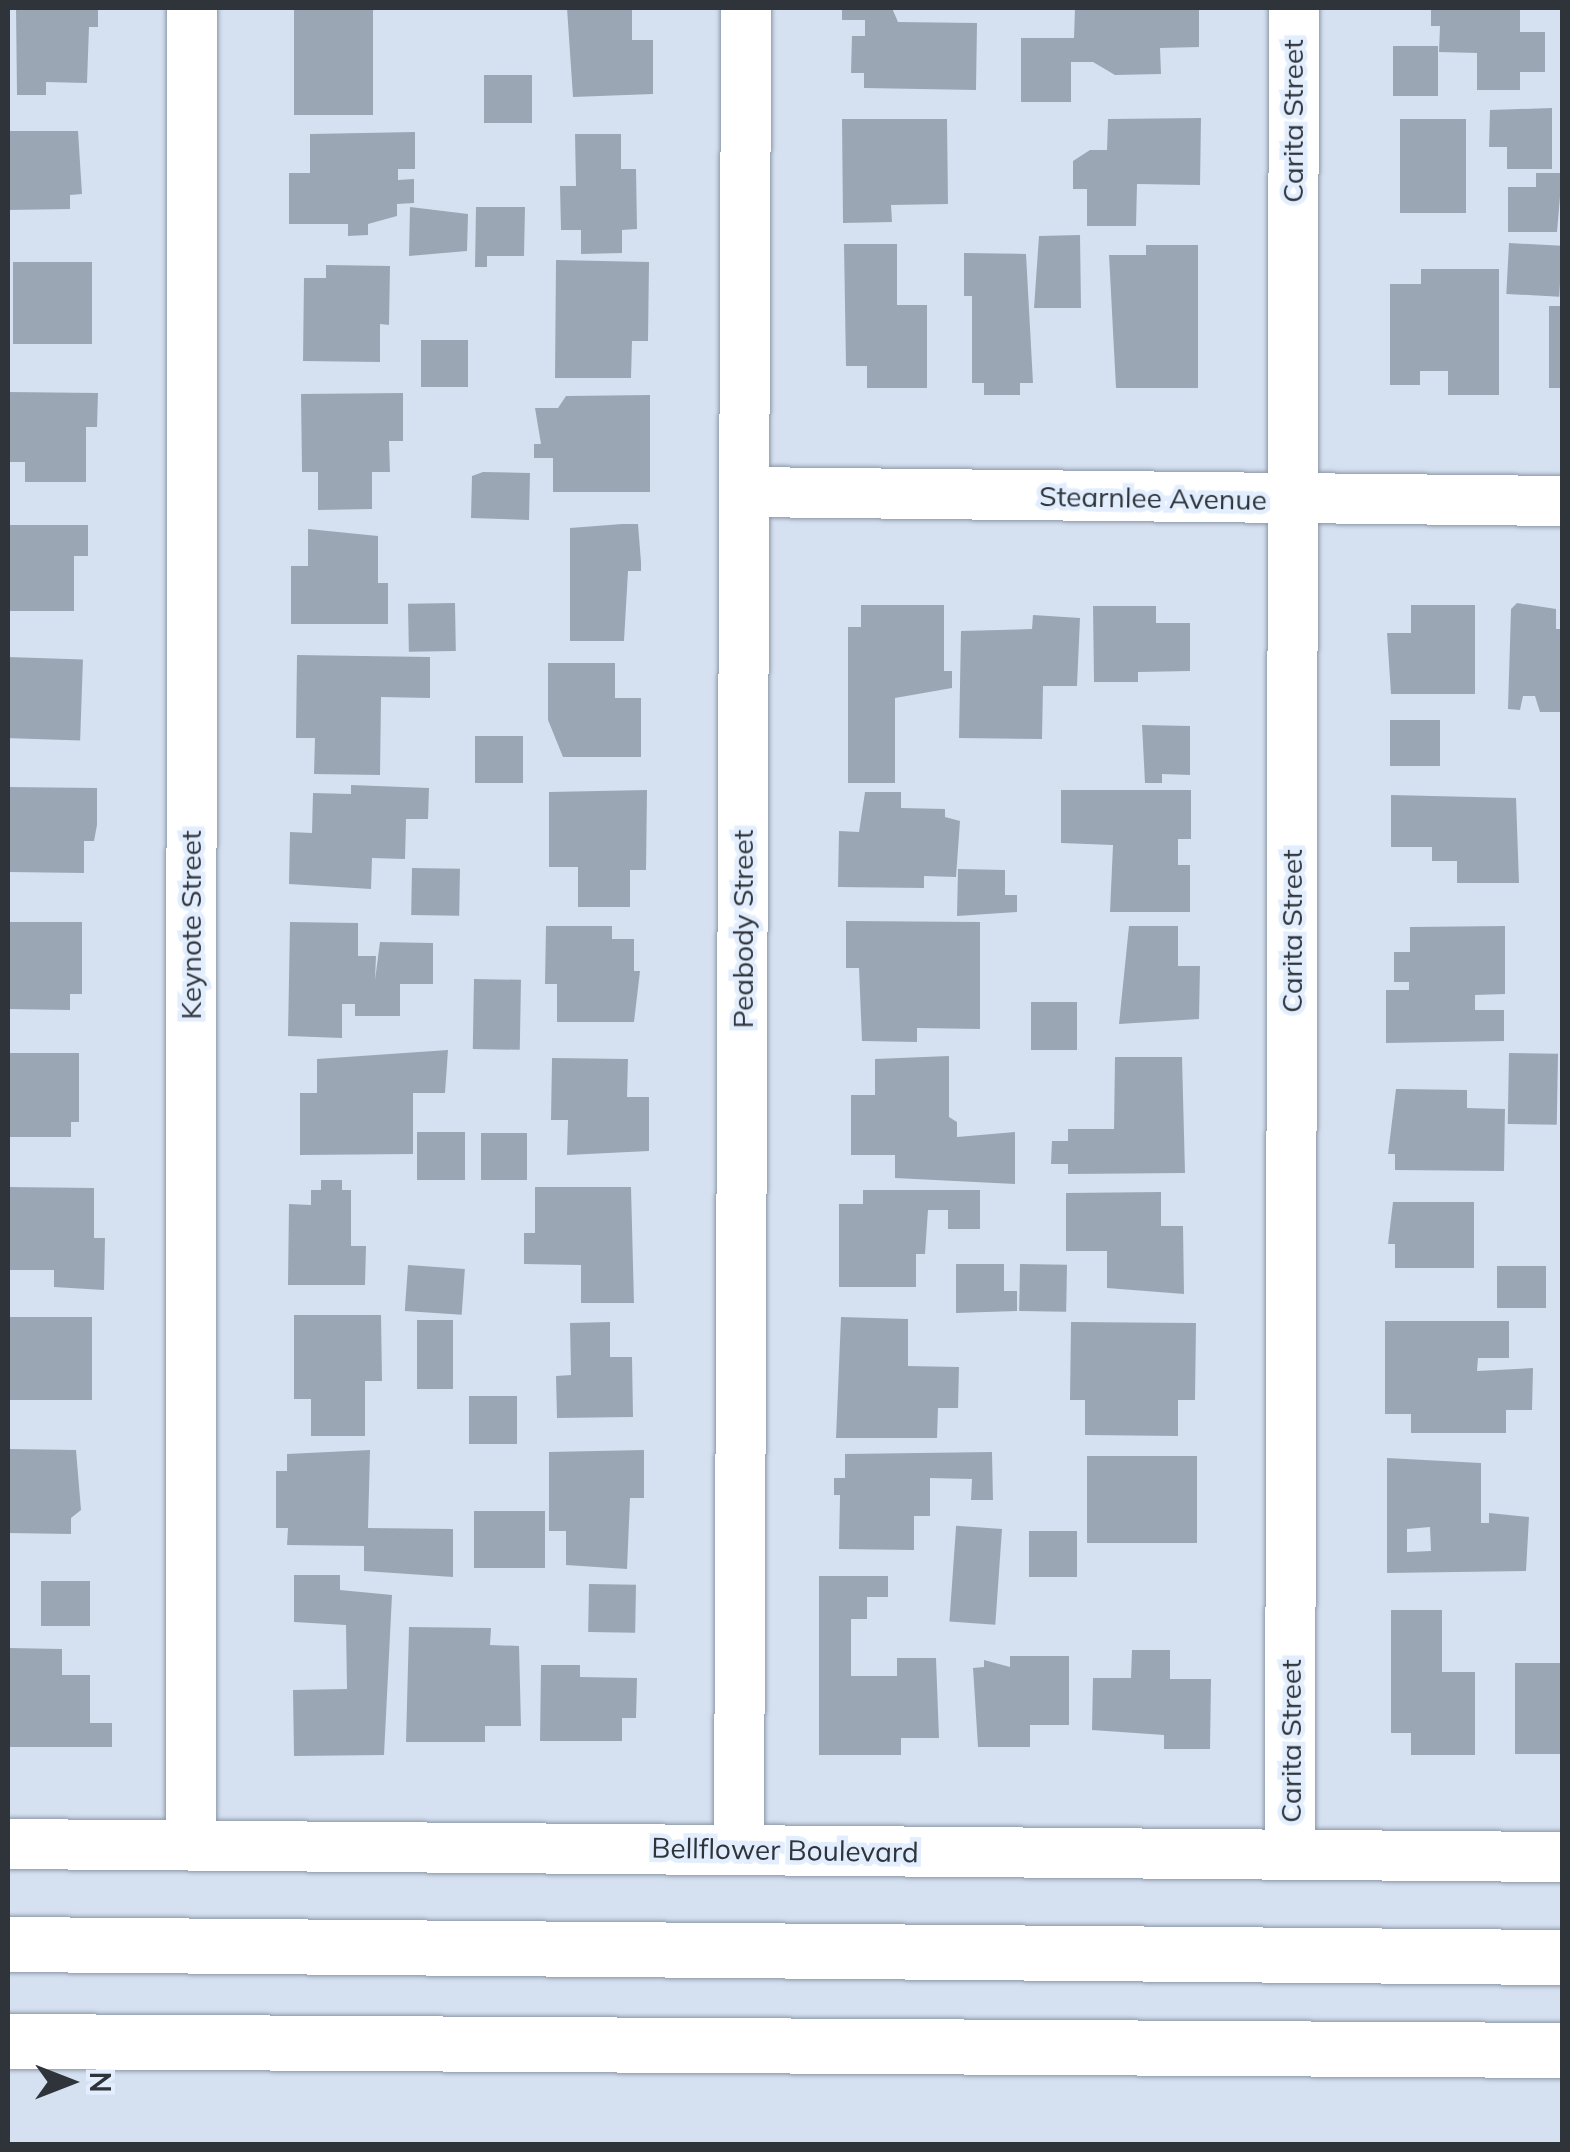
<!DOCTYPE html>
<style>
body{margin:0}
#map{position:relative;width:1570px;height:2152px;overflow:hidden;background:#d5e1f1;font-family:Mulish,sans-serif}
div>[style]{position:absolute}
.building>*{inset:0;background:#9ba6b5;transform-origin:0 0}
.roads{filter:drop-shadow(0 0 2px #8c97a6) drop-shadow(0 0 2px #8c97a6)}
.street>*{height:50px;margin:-25px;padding:0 25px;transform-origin:25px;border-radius:25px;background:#fff}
.secondary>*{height:55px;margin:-27.5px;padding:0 27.5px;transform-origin:27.5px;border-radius:27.5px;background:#fff}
span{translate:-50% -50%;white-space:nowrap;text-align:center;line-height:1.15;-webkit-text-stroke:9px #e2eefe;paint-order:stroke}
.street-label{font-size:28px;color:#2f343a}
.frame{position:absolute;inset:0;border:10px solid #2f343a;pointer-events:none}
.north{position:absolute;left:20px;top:2032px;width:100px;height:100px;-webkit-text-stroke:8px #e2eefe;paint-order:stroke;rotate:90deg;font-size:28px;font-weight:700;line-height:40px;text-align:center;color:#2f343a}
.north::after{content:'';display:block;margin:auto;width:35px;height:45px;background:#2f343a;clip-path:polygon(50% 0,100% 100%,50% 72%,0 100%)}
</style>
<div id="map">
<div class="building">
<div style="clip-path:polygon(16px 8px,98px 8px,98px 27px,89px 27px,87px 83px,46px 82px,46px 95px,17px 95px)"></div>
<div style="left:294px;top:8px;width:79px;height:107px"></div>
<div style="clip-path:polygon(567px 8px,632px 8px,632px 40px,653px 40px,653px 94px,573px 97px)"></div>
<div style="clip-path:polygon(842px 8px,892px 8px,898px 22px,977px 23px,976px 90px,864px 88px,864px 73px,851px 73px,852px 36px,865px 36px,865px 20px,842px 20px)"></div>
<div style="clip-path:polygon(1075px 8px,1199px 8px,1199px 47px,1160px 48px,1161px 74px,1115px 75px,1093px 62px,1071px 62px,1071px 102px,1021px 102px,1021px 38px,1074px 38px)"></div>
<div style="clip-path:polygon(1431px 8px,1520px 8px,1520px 32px,1545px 32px,1545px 72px,1520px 72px,1520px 90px,1477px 90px,1477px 53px,1439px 52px,1440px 26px,1431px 26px)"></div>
<div style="left:1393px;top:46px;width:45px;height:50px"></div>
<div style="left:484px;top:75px;width:48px;height:48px"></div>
<div style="clip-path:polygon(1552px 108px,1552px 169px,1507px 169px,1507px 147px,1489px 147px,1490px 110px)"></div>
<div style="clip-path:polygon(1201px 118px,1200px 185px,1137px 184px,1136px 226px,1087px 226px,1087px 189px,1073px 189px,1073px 161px,1090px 150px,1107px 150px,1108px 119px)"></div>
<div style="clip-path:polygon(842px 119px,947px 119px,948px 204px,891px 205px,892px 222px,843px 223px)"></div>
<div style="left:1400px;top:119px;width:66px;height:94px"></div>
<div style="clip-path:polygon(8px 131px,78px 131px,82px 194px,70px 195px,70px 209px,8px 210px)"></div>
<div style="clip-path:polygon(415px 132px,415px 169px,398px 169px,398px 180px,414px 179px,414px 203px,397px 204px,397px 216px,368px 224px,368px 235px,348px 236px,348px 224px,289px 224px,289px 173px,310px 173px,310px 134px)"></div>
<div style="clip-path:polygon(575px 134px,621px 134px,621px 169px,636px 169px,637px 229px,622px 230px,622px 253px,581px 254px,581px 230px,561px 230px,560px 186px,576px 186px)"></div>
<div style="clip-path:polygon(1536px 173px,1562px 173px,1557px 232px,1508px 232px,1508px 187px,1536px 187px)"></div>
<div style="clip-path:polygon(410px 207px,468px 214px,467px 251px,409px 256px)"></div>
<div style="clip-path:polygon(476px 207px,525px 207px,524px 256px,487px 256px,487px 267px,475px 267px)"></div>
<div style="clip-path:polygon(1080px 235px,1081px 308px,1034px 308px,1039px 236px)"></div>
<div style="left:1509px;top:243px;width:53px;height:51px;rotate:3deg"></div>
<div style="clip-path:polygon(844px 244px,897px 244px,897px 305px,927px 305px,927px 388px,867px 388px,867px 366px,846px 366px)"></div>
<div style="clip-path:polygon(1146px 245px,1198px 245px,1198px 388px,1116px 388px,1109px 255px,1146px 255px)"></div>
<div style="clip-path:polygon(964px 253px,1026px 254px,1033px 383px,1020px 383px,1020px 395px,984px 395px,984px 383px,972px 383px,972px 296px,964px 296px)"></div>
<div style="clip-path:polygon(556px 260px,649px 262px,648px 341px,632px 341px,631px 378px,555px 378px)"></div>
<div style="left:13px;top:262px;width:79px;height:82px"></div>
<div style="clip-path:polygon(326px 265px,390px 266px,389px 325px,380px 324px,380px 362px,303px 361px,304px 278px,326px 278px)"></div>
<div style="clip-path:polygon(1421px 269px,1499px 269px,1499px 395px,1448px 395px,1448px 371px,1420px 371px,1420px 385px,1390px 385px,1390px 284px,1421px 284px)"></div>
<div style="left:1549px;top:306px;width:13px;height:82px"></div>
<div style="left:421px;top:340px;width:47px;height:47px"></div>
<div style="clip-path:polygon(8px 392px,98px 393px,97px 427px,86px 427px,86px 482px,25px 482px,25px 462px,8px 462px)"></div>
<div style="clip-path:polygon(403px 393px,403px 441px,389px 441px,390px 472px,372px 472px,372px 509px,318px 510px,318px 472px,302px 472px,301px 394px)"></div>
<div style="clip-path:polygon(650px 395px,650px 492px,553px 492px,553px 458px,534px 458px,534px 444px,541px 444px,535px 408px,558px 408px,566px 396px)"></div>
<div style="clip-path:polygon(483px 472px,530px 473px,529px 520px,471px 518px,472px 476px)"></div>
<div style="clip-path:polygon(622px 524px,638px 524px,641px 562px,641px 571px,628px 571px,624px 641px,570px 641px,570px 528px)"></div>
<div style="clip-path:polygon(8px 525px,88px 525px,88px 556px,74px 556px,74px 611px,8px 611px)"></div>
<div style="clip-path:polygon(308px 529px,378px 536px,378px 583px,388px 583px,388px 624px,291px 624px,291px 566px,308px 566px)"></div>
<div style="left:455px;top:603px;width:48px;height:47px;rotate:89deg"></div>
<div style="clip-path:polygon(1517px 603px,1556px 609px,1556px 629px,1562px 629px,1562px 712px,1540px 712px,1535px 696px,1523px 696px,1520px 710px,1508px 709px,1511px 609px)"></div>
<div style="clip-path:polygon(861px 605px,944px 605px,944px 671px,952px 671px,952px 688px,895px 698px,895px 783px,848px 783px,848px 627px,861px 627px)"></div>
<div style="clip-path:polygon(1411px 605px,1475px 605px,1475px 694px,1391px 694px,1387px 633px,1411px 633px)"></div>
<div style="clip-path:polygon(1093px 606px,1156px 606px,1156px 623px,1190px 623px,1190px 671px,1138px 672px,1138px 682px,1094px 682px)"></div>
<div style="clip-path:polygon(1033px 615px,1080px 618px,1077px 686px,1043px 686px,1042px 739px,959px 738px,961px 631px,1032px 629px)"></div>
<div style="clip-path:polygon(297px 655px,430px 657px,430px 698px,381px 697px,380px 775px,314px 774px,315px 738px,296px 738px)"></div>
<div style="left:8px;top:657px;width:75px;height:81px;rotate:2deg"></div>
<div style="clip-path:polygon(548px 663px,615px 663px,615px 698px,641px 698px,641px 757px,563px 757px,548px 720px)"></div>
<div style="left:1390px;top:720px;width:50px;height:46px"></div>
<div style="clip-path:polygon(1142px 725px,1190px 726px,1190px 775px,1162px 774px,1162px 783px,1145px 783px)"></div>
<div style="left:475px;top:736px;width:48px;height:47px"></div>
<div style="clip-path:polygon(351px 785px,429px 788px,428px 819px,406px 819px,405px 859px,372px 858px,371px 889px,289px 884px,290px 832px,312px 833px,313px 793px,351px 794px)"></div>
<div style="clip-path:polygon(8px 787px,97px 788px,97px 825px,94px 841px,84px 841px,84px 873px,8px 872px)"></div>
<div style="clip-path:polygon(647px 790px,646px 870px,630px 870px,630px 907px,578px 907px,578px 867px,549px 867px,549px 792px)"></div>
<div style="clip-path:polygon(1061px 790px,1191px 790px,1191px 839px,1178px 839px,1178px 865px,1190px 865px,1190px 912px,1110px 912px,1113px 845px,1061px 843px)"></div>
<div style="clip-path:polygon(865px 792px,901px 792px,901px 808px,945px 809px,945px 817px,960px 821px,956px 877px,924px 876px,924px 888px,838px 887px,839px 831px,859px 832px)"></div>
<div style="clip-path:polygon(1391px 795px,1516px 798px,1519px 883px,1457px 883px,1457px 861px,1432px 861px,1432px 847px,1391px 847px)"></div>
<div style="left:412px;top:868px;width:48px;height:47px;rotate:1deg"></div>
<div style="clip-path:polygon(958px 869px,1005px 870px,1005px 895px,1017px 895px,1017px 912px,957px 916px)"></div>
<div style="clip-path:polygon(846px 921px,980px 922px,980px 1029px,917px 1028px,917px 1042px,862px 1041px,859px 968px,846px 968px)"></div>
<div style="clip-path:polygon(8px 922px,82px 922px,82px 994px,70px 994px,70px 1010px,8px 1009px)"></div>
<div style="clip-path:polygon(290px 922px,358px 923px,358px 956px,376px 956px,375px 980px,380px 942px,433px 943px,433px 984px,400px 984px,400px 1016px,355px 1016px,355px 1004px,342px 1004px,342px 1038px,288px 1036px)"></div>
<div style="clip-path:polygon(546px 926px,612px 926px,612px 939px,634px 939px,634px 971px,640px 971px,634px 1022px,557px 1022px,557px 984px,545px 984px)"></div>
<div style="clip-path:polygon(1129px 926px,1178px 926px,1178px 966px,1200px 966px,1199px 1019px,1119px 1024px)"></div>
<div style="clip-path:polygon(1505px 926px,1505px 994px,1475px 995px,1475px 1010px,1504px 1010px,1504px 1041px,1386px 1043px,1386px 990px,1409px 990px,1409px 982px,1394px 982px,1394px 952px,1410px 952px,1410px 927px)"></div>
<div style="left:474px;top:979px;width:47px;height:70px;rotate:1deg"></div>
<div style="left:1031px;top:1002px;width:46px;height:48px"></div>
<div style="clip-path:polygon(448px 1050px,445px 1093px,413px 1093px,413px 1154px,300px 1155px,300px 1093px,317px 1093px,317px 1059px)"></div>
<div style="clip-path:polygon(8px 1053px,79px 1053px,79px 1122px,71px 1122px,71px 1137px,8px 1137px)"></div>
<div style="left:1509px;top:1053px;width:49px;height:71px;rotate:1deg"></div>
<div style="clip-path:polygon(949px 1056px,949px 1117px,957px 1122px,957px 1137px,1015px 1132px,1015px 1184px,895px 1178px,895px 1155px,851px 1155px,851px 1095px,875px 1095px,875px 1059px)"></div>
<div style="clip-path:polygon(1115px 1057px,1182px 1057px,1185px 1173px,1068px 1174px,1068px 1164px,1051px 1164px,1052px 1141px,1068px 1141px,1068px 1129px,1114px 1129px)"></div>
<div style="clip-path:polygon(552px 1058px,628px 1059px,627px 1097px,649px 1097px,649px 1151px,567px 1155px,568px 1120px,551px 1120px)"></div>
<div style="clip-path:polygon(1396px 1089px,1467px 1090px,1467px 1108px,1505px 1109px,1504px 1171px,1395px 1170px,1395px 1154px,1388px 1154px)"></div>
<div style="left:417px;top:1132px;width:48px;height:48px"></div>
<div style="left:481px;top:1133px;width:46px;height:47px"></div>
<div style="clip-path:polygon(321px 1180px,342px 1180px,342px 1190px,351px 1190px,351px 1246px,366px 1246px,365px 1285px,288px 1285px,289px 1204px,311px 1205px,311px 1190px,321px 1190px)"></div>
<div style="clip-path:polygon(8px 1187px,94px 1188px,94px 1238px,105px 1238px,104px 1290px,54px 1287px,54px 1270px,8px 1270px)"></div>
<div style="clip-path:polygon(535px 1187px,631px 1187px,634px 1303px,581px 1303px,581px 1265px,524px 1264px,524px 1233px,535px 1233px)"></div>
<div style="clip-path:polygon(863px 1190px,980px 1190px,980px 1229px,948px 1229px,948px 1210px,928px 1210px,925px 1254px,916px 1254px,916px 1287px,839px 1287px,839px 1204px,863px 1204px)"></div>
<div style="clip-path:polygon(1161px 1192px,1161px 1226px,1183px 1226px,1184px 1294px,1107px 1288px,1107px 1251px,1066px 1251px,1066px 1193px)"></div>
<div style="clip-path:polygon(1393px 1202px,1474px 1202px,1474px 1268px,1395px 1268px,1395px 1244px,1388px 1244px)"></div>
<div style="clip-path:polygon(956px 1264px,1004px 1264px,1004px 1291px,1017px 1291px,1017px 1311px,956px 1313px)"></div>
<div style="left:1020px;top:1264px;width:47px;height:47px;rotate:1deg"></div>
<div style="left:408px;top:1265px;width:57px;height:46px;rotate:4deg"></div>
<div style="left:1497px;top:1266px;width:49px;height:42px"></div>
<div style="clip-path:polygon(294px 1315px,381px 1315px,382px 1381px,365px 1381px,365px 1436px,311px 1436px,311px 1399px,294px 1399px)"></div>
<div style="left:8px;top:1317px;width:84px;height:83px"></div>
<div style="clip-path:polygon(841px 1317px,908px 1319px,908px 1366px,959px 1367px,958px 1408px,938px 1408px,937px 1438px,836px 1438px)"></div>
<div style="left:417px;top:1320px;width:36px;height:69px"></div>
<div style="clip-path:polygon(1385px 1321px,1509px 1321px,1509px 1358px,1478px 1358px,1477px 1371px,1533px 1368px,1532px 1410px,1506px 1410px,1506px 1433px,1411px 1433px,1411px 1414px,1385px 1414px)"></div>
<div style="clip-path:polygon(610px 1322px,610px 1357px,632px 1357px,633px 1417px,557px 1418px,556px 1376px,571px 1375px,570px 1323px)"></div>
<div style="clip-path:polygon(1071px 1322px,1196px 1323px,1195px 1400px,1178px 1400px,1178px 1436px,1085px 1435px,1085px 1400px,1070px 1400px)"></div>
<div style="left:469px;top:1396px;width:48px;height:48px"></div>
<div style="clip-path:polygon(8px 1449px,76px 1450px,81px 1510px,71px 1518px,71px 1534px,8px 1533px)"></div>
<div style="clip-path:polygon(370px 1450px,368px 1528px,453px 1529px,453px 1577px,364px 1571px,364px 1546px,287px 1545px,288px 1528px,276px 1528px,276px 1471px,287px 1471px,287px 1454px)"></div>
<div style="clip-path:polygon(644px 1450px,644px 1498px,630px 1498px,627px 1569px,566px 1565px,566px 1531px,549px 1531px,549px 1452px)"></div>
<div style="clip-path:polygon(992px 1452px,993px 1500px,971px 1500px,972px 1479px,930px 1478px,930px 1516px,914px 1516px,914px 1550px,839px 1549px,840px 1495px,834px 1495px,834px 1478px,845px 1478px,845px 1454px)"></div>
<div style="left:1087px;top:1456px;width:110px;height:87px"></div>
<div style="clip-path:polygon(evenodd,1387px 1458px,1481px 1463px,1481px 1523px,1489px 1523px,1489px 1513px,1529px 1517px,1526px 1571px,1387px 1573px,1387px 1458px,1430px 1527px,1431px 1551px,1407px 1552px,1407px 1529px,1430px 1527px)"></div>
<div style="left:474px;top:1511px;width:71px;height:57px"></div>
<div style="left:1002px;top:1529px;width:96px;height:46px;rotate:94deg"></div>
<div style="left:1029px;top:1531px;width:48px;height:46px"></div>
<div style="clip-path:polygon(294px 1575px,340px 1575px,340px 1590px,392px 1595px,384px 1755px,294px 1756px,293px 1690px,347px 1689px,346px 1625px,294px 1622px)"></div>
<div style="clip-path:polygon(819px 1576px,888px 1576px,888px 1597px,867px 1597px,867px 1619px,851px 1619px,851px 1676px,897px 1676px,897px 1658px,936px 1658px,939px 1738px,901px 1738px,901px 1755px,819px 1755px)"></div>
<div style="left:41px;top:1581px;width:49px;height:45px"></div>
<div style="left:589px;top:1584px;width:47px;height:48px;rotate:1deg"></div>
<div style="clip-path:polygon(1391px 1610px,1442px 1610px,1442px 1672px,1475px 1672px,1475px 1755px,1411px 1755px,1411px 1733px,1391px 1733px)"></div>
<div style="clip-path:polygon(409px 1627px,491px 1628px,490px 1645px,519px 1646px,521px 1726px,485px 1726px,485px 1742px,406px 1742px)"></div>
<div style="clip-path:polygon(8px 1648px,62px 1649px,62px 1675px,90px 1675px,90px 1723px,112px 1723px,112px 1747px,8px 1747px)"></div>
<div style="clip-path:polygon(1132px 1650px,1170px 1650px,1170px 1679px,1211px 1679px,1210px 1749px,1164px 1749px,1164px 1735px,1092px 1730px,1093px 1678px,1131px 1678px)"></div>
<div style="clip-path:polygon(1010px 1656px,1069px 1656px,1069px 1725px,1030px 1725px,1030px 1747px,978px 1747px,973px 1668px,984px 1667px,984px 1660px,1010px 1667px)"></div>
<div style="left:1515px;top:1663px;width:47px;height:91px"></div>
<div style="clip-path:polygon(541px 1665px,580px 1665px,580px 1677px,637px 1678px,636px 1718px,622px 1718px,622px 1741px,540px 1741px)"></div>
</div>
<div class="roads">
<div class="street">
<div style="left:744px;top:492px;width:818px;rotate:0.63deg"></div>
<div style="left:191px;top:1843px;width:1835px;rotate:-89.97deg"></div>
<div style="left:8px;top:1844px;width:1554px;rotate:0.48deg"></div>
<div style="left:739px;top:1850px;width:1842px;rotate:-89.78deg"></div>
<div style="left:1290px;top:1855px;width:1847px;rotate:-89.88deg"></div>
</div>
<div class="secondary">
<div style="left:8px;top:1944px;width:1554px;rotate:0.48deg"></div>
<div style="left:8px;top:2041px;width:1554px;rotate:0.33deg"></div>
</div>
</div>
<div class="street-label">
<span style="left:1293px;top:121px;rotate:-90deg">Carita Street</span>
<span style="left:1153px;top:498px;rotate:1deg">Stearnlee Avenue</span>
<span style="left:191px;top:925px;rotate:-90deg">Keynote Street</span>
<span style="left:743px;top:929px;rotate:-90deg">Peabody Street</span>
<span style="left:1292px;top:931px;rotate:-90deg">Carita Street</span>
<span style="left:1291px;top:1741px;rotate:-90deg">Carita Street</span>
<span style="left:785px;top:1850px;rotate:1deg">Bellflower Boulevard</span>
</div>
<div class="frame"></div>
<div class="north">N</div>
</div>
